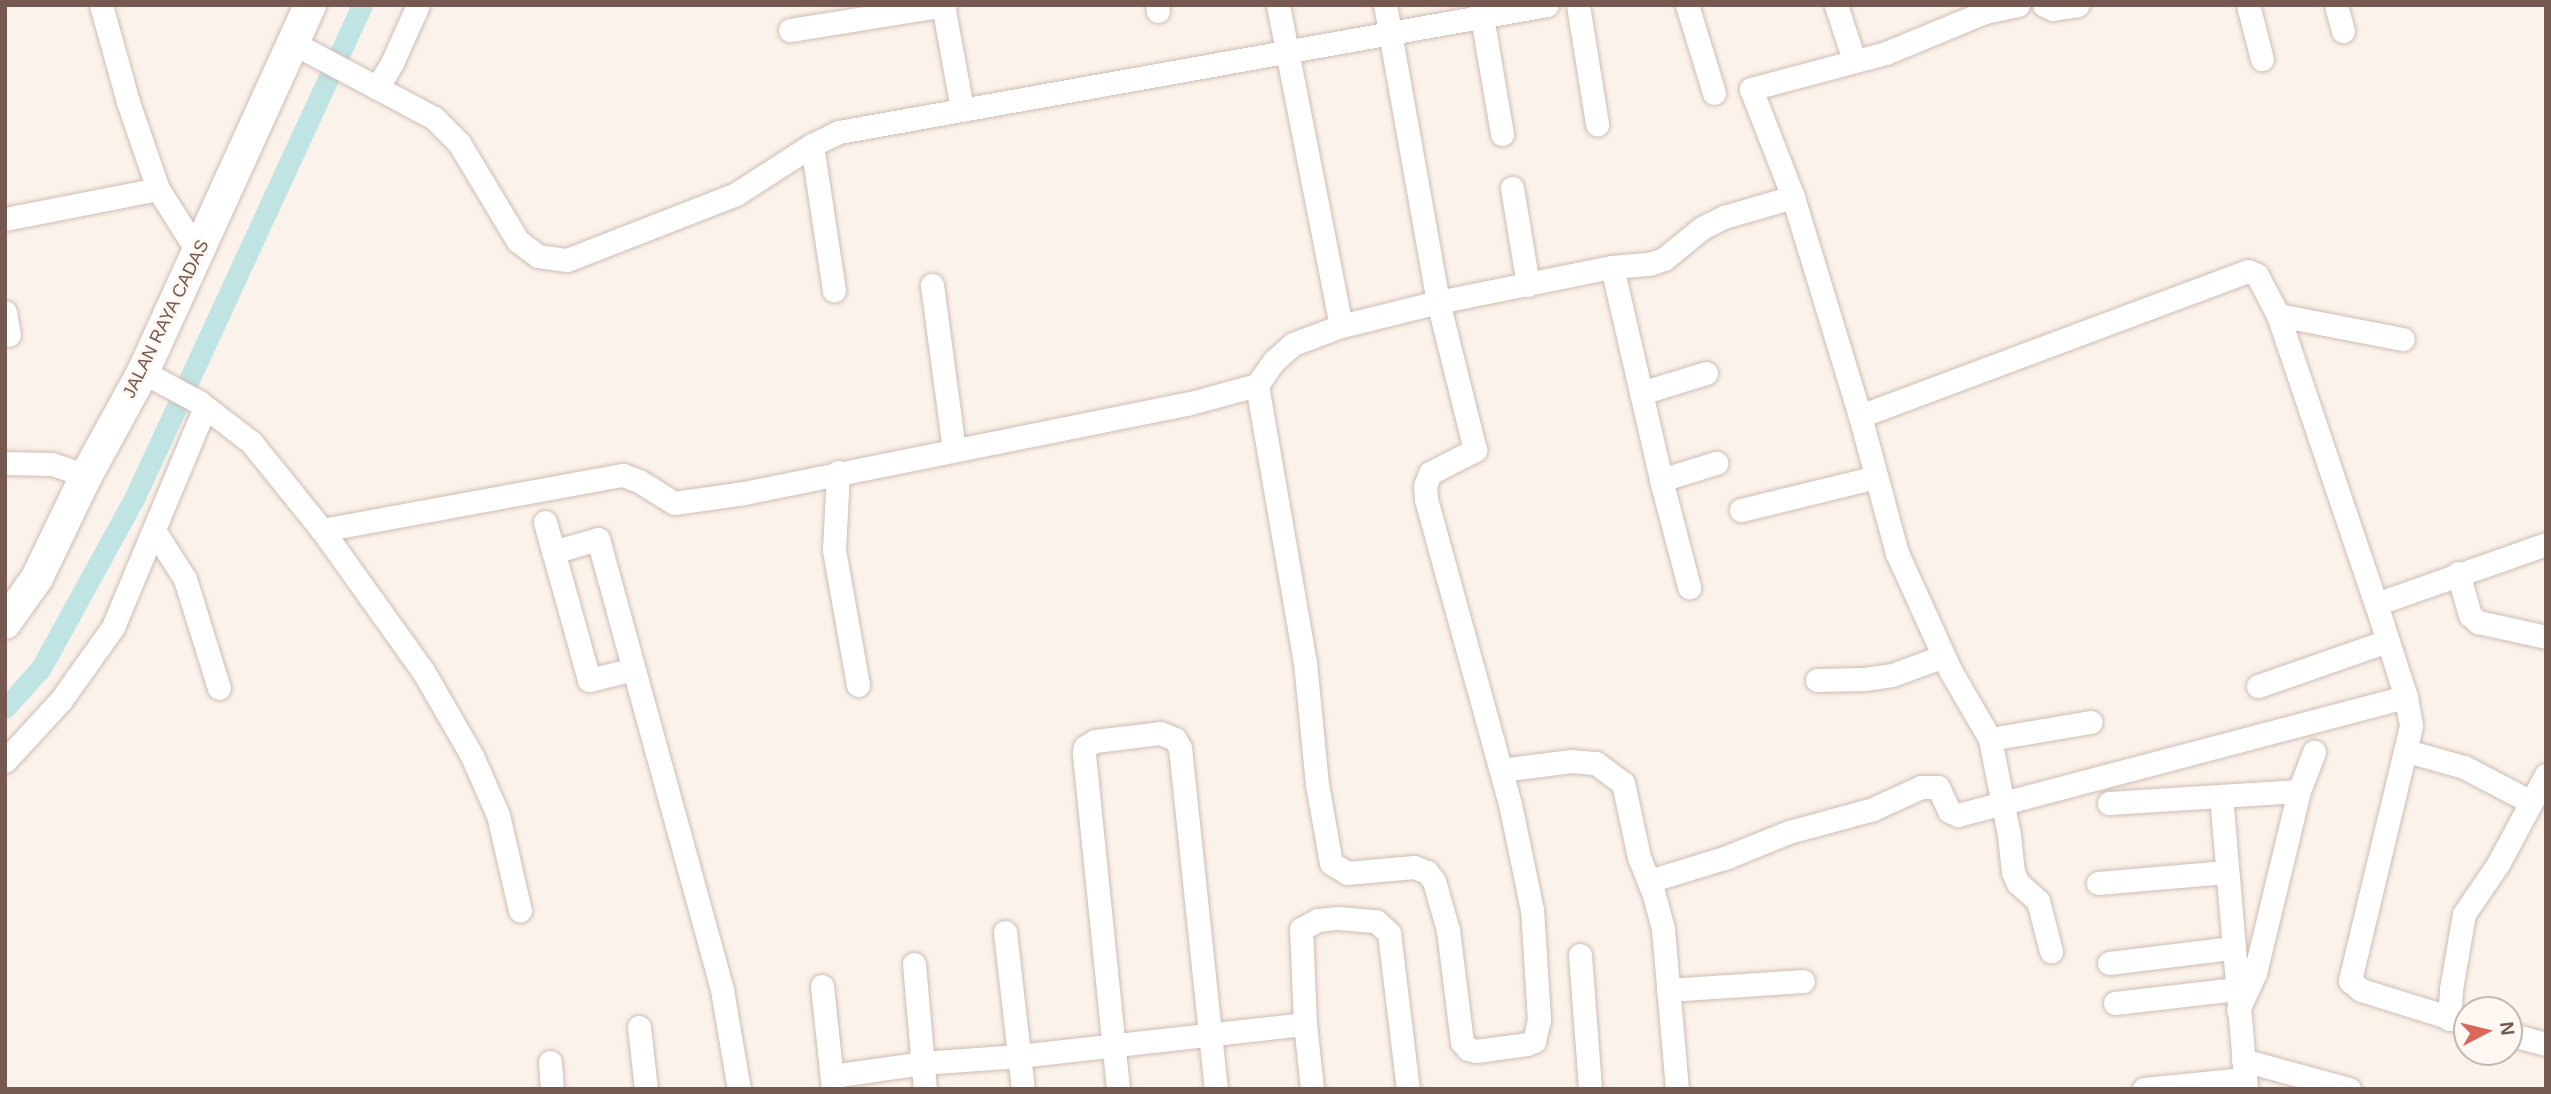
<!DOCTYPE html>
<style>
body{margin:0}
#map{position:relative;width:2551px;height:1094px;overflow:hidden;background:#fbf3eb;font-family:Arial,sans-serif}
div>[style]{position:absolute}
.canal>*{height:21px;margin:-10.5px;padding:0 10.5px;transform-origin:10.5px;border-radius:10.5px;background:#c0e3e4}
.roads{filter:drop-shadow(0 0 2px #cfbcb3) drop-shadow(0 0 2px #cfbcb3)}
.street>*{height:23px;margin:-11.5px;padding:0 11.5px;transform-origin:11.5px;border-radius:11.5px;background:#fff}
.secondary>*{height:32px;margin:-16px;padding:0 16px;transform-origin:16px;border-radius:16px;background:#fff}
span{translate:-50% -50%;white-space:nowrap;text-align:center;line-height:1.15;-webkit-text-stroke:5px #fef7f2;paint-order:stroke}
.street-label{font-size:18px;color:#75584f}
.frame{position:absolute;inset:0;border:7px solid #75584f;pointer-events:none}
.north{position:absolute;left:2453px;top:996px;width:70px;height:70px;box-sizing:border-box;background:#fef7f2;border:2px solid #c7b7b1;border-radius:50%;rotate:83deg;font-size:19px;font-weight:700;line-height:28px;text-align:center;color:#75584f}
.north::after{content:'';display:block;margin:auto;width:24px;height:32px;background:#db675b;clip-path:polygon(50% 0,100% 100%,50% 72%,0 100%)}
</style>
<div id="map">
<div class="canal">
<div style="left:5px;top:708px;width:54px;rotate:-48deg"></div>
<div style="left:41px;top:668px;width:193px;rotate:-61.2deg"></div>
<div style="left:134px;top:499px;width:544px;rotate:-65.22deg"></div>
</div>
<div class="roads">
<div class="street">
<div style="left:101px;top:5px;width:101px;rotate:74.4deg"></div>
<div style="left:128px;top:102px;width:92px;rotate:71deg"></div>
<div style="left:158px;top:189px;width:75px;rotate:57.6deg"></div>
<div style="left:943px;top:5px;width:106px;rotate:79.6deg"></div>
<div style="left:1157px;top:5px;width:6px;rotate:81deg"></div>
<div style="left:1278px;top:5px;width:327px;rotate:78.9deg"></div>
<div style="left:1480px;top:5px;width:131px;rotate:80.3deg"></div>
<div style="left:1578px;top:5px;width:121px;rotate:80.9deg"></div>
<div style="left:1687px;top:5px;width:92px;rotate:72.9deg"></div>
<div style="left:1836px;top:5px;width:58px;rotate:71.9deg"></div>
<div style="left:2018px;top:5px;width:34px;rotate:168deg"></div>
<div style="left:1985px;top:12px;width:107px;rotate:157.5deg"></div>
<div style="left:1886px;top:53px;width:140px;rotate:165.1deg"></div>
<div style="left:1751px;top:89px;width:116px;rotate:68.7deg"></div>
<div style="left:1793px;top:197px;width:229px;rotate:73deg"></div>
<div style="left:1860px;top:416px;width:142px;rotate:74.9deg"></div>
<div style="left:1897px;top:553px;width:128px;rotate:65.6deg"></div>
<div style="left:1950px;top:670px;width:80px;rotate:59.9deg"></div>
<div style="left:1990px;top:739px;width:98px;rotate:78.8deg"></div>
<div style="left:2009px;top:835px;width:37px;rotate:84deg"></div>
<div style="left:2013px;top:872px;width:12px;rotate:66deg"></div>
<div style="left:2018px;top:883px;width:27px;rotate:42deg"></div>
<div style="left:2038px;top:901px;width:52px;rotate:75.4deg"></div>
<div style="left:2044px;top:5px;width:10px;rotate:24deg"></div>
<div style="left:2053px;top:9px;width:25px;rotate:-9deg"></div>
<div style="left:2248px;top:5px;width:56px;rotate:75.5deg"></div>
<div style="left:2336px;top:5px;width:27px;rotate:75deg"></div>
<div style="left:790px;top:30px;width:157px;rotate:-9.2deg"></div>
<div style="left:293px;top:43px;width:160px;rotate:28deg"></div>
<div style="left:434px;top:118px;width:35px;rotate:45deg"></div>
<div style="left:459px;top:143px;width:114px;rotate:59deg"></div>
<div style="left:518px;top:241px;width:25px;rotate:37deg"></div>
<div style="left:538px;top:256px;width:29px;rotate:8deg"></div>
<div style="left:567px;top:260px;width:181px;rotate:-21.3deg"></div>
<div style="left:736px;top:194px;width:90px;rotate:-32.8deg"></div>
<div style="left:812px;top:145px;width:30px;rotate:-26deg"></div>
<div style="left:839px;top:132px;width:719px;rotate:-10.17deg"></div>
<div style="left:377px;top:88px;width:29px;rotate:-59deg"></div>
<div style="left:392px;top:63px;width:64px;rotate:-65.9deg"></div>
<div style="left:812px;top:145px;width:147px;rotate:81.4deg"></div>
<div style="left:1512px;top:188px;width:98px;rotate:80.6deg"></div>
<div style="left:5px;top:219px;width:156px;rotate:-11.1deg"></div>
<div style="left:1612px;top:267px;width:219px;rotate:77deg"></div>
<div style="left:1661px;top:480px;width:111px;rotate:75.3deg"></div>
<div style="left:932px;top:285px;width:165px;rotate:82.4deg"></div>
<div style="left:5px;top:312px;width:23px;rotate:80deg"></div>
<div style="left:2278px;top:315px;width:127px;rotate:10.9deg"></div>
<div style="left:143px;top:372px;width:64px;rotate:28.2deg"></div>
<div style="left:199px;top:402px;width:66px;rotate:37.6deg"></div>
<div style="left:251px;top:442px;width:113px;rotate:51.1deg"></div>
<div style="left:322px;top:530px;width:306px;rotate:-10.4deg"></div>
<div style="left:623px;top:475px;width:17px;rotate:21deg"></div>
<div style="left:639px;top:481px;width:41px;rotate:32.2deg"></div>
<div style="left:674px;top:503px;width:71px;rotate:-8.1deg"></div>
<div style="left:744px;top:493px;width:452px;rotate:-11.4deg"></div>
<div style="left:1187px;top:404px;width:73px;rotate:-15.2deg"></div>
<div style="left:1257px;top:385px;width:29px;rotate:-55deg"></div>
<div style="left:1274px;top:361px;width:25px;rotate:-42deg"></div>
<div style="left:1293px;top:344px;width:51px;rotate:-20.6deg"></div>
<div style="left:1341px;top:326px;width:100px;rotate:-13.9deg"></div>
<div style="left:1438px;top:302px;width:177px;rotate:-11.4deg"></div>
<div style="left:1612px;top:267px;width:37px;rotate:-5deg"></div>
<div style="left:1649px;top:264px;width:16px;rotate:-18deg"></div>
<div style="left:1664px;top:259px;width:49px;rotate:-39.2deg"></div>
<div style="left:1702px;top:228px;width:25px;rotate:-27deg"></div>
<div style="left:1724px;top:217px;width:72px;rotate:-16.2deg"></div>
<div style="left:1257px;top:385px;width:281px;rotate:80.2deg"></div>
<div style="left:1305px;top:662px;width:123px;rotate:84.4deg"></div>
<div style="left:1317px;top:784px;width:80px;rotate:80deg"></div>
<div style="left:1331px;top:863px;width:19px;rotate:32deg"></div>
<div style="left:1347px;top:873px;width:67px;rotate:-5.1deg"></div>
<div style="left:1414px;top:867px;width:14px;rotate:21deg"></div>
<div style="left:1427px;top:872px;width:11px;rotate:52deg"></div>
<div style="left:1434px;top:881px;width:51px;rotate:74.1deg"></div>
<div style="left:1448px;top:930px;width:113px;rotate:82.9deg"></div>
<div style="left:1462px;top:1042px;width:9px;rotate:49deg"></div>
<div style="left:1468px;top:1049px;width:8px;rotate:14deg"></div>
<div style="left:1476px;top:1051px;width:51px;rotate:-7.8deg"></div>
<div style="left:1527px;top:1044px;width:8px;rotate:-23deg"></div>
<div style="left:1534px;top:1041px;width:22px;rotate:-77deg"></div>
<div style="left:1539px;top:1020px;width:110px;rotate:-93.6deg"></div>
<div style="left:1532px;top:910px;width:108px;rotate:-101.7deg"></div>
<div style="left:1510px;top:804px;width:316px;rotate:-105.4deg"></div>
<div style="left:1426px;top:499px;width:13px;rotate:-94deg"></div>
<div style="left:1425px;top:486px;width:14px;rotate:-69deg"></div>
<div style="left:1430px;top:473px;width:51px;rotate:-27.1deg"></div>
<div style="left:1475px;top:450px;width:153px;rotate:-104deg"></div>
<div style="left:1438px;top:302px;width:302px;rotate:-100.1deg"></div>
<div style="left:1641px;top:393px;width:68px;rotate:-17.1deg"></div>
<div style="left:1860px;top:416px;width:414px;rotate:-20.5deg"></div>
<div style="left:2248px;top:271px;width:10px;rotate:24deg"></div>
<div style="left:2257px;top:275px;width:45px;rotate:62.3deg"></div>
<div style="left:2278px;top:315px;width:305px;rotate:71.3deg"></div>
<div style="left:2376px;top:604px;width:180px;rotate:-19.4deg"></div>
<div style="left:5px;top:463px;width:47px;rotate:1.2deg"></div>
<div style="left:52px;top:464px;width:36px;rotate:19deg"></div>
<div style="left:838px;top:472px;width:78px;rotate:92.9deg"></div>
<div style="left:834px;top:550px;width:137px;rotate:79.9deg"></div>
<div style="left:1661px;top:480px;width:58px;rotate:-17.2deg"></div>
<div style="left:1741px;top:510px;width:139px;rotate:-13.7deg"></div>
<div style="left:545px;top:522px;width:164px;rotate:74.4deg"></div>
<div style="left:589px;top:680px;width:46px;rotate:-13.7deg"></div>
<div style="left:322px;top:530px;width:173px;rotate:54.4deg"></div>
<div style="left:423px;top:671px;width:98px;rotate:60deg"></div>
<div style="left:472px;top:756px;width:64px;rotate:66.2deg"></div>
<div style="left:498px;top:815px;width:98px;rotate:77deg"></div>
<div style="left:155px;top:532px;width:56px;rotate:57.4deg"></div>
<div style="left:185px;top:579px;width:114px;rotate:72.7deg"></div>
<div style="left:553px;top:552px;width:47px;rotate:-16.1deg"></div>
<div style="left:598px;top:539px;width:468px;rotate:74.6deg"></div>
<div style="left:722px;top:990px;width:100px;rotate:80.3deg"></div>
<div style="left:2458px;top:573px;width:44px;rotate:74.1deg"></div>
<div style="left:2470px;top:615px;width:11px;rotate:41deg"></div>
<div style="left:2478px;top:622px;width:70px;rotate:12.4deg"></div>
<div style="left:2376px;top:604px;width:98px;rotate:72.1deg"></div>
<div style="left:2406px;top:697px;width:29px;rotate:80deg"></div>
<div style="left:2411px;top:726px;width:262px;rotate:103.5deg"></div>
<div style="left:2350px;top:981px;width:14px;rotate:39deg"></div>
<div style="left:2361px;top:990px;width:111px;rotate:17.3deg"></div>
<div style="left:1817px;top:680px;width:47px;rotate:-1.2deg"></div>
<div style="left:1864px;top:679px;width:28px;rotate:-8deg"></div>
<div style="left:1892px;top:675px;width:55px;rotate:-20.1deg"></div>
<div style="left:2258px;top:686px;width:137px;rotate:-19.2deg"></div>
<div style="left:1990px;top:739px;width:102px;rotate:-9.6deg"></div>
<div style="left:2407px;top:751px;width:59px;rotate:15.7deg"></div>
<div style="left:2464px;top:767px;width:76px;rotate:27.6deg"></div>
<div style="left:5px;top:761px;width:83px;rotate:-47.4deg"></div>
<div style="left:61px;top:700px;width:90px;rotate:-54.5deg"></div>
<div style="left:113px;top:627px;width:238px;rotate:-67.3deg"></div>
<div style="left:1501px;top:770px;width:71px;rotate:-7.3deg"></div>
<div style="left:1571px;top:761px;width:25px;rotate:5deg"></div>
<div style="left:1596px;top:763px;width:34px;rotate:37deg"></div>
<div style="left:1623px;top:783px;width:76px;rotate:77.8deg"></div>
<div style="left:1639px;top:857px;width:41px;rotate:68.5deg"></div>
<div style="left:1654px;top:895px;width:35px;rotate:75deg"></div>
<div style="left:1663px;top:929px;width:161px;rotate:85deg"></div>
<div style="left:2221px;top:796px;width:294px;rotate:85.1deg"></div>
<div style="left:2109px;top:803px;width:190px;rotate:-3.6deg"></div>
<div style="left:1649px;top:881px;width:82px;rotate:-17.1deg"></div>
<div style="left:1727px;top:857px;width:67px;rotate:-22deg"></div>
<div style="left:1789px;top:832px;width:87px;rotate:-15.3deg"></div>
<div style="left:1873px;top:809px;width:53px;rotate:-24.6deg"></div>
<div style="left:1921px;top:787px;width:17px"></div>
<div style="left:1938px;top:787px;width:26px;rotate:65deg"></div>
<div style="left:1949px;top:811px;width:10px;rotate:24deg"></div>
<div style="left:1958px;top:815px;width:463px;rotate:-14.8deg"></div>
<div style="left:2098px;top:883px;width:128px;rotate:-4.9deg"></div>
<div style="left:1005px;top:932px;width:158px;rotate:83.5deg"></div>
<div style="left:1580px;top:955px;width:134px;rotate:85.7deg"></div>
<div style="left:2109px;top:963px;width:124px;rotate:-7deg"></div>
<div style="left:914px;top:964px;width:125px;rotate:85deg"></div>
<div style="left:822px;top:986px;width:104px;rotate:83.9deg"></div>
<div style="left:1668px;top:990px;width:135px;rotate:-3.8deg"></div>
<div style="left:2115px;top:1003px;width:122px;rotate:-6.6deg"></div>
<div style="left:2238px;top:1010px;width:41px;rotate:-65.3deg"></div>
<div style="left:2255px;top:973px;width:187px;rotate:-76.4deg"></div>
<div style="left:2299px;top:791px;width:42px;rotate:-69deg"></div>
<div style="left:2449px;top:1019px;width:30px;rotate:-86deg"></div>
<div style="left:2451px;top:989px;width:76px;rotate:-80.2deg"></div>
<div style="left:2464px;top:914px;width:60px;rotate:-55.8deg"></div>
<div style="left:2498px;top:864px;width:101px;rotate:-61.7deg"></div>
<div style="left:639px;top:1027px;width:62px;rotate:83.6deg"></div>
<div style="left:2509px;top:1034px;width:38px;rotate:15deg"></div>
<div style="left:2243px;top:1060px;width:110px;rotate:15.3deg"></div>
<div style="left:550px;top:1062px;width:27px;rotate:86deg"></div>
<div style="left:832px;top:1076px;width:91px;rotate:-8.2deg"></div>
<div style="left:922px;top:1063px;width:97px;rotate:-4.1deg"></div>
<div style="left:1019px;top:1056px;width:288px;rotate:-6.4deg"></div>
<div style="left:1118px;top:1089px;width:339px;rotate:-95.8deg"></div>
<div style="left:1084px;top:752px;width:5px;rotate:-79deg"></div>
<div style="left:1085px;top:747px;width:12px;rotate:-31deg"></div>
<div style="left:1095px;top:741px;width:65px;rotate:-7deg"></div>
<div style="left:1160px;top:733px;width:16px;rotate:22deg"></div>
<div style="left:1175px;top:739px;width:10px;rotate:61deg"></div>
<div style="left:1180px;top:748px;width:343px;rotate:84deg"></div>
<div style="left:1312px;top:1089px;width:65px;rotate:-96.1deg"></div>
<div style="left:1305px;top:1024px;width:95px;rotate:-92.4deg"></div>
<div style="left:1301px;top:929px;width:19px;rotate:-28deg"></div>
<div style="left:1318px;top:920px;width:20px;rotate:-6deg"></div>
<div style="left:1338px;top:918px;width:38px;rotate:5deg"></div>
<div style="left:1376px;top:921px;width:18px;rotate:43deg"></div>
<div style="left:1389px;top:933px;width:157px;rotate:83.1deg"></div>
<div style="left:2144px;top:1089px;width:101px;rotate:-5.7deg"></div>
</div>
<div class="secondary">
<div style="left:5px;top:623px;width:55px;rotate:-54.6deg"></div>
<div style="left:37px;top:578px;width:113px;rotate:-64.3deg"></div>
<div style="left:86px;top:476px;width:119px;rotate:-61.3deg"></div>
<div style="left:143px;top:372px;width:403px;rotate:-65.5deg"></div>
</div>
</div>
<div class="street-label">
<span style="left:166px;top:319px;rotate:-64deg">JALAN RAYA CADAS</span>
</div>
<div class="frame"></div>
<div class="north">N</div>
</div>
